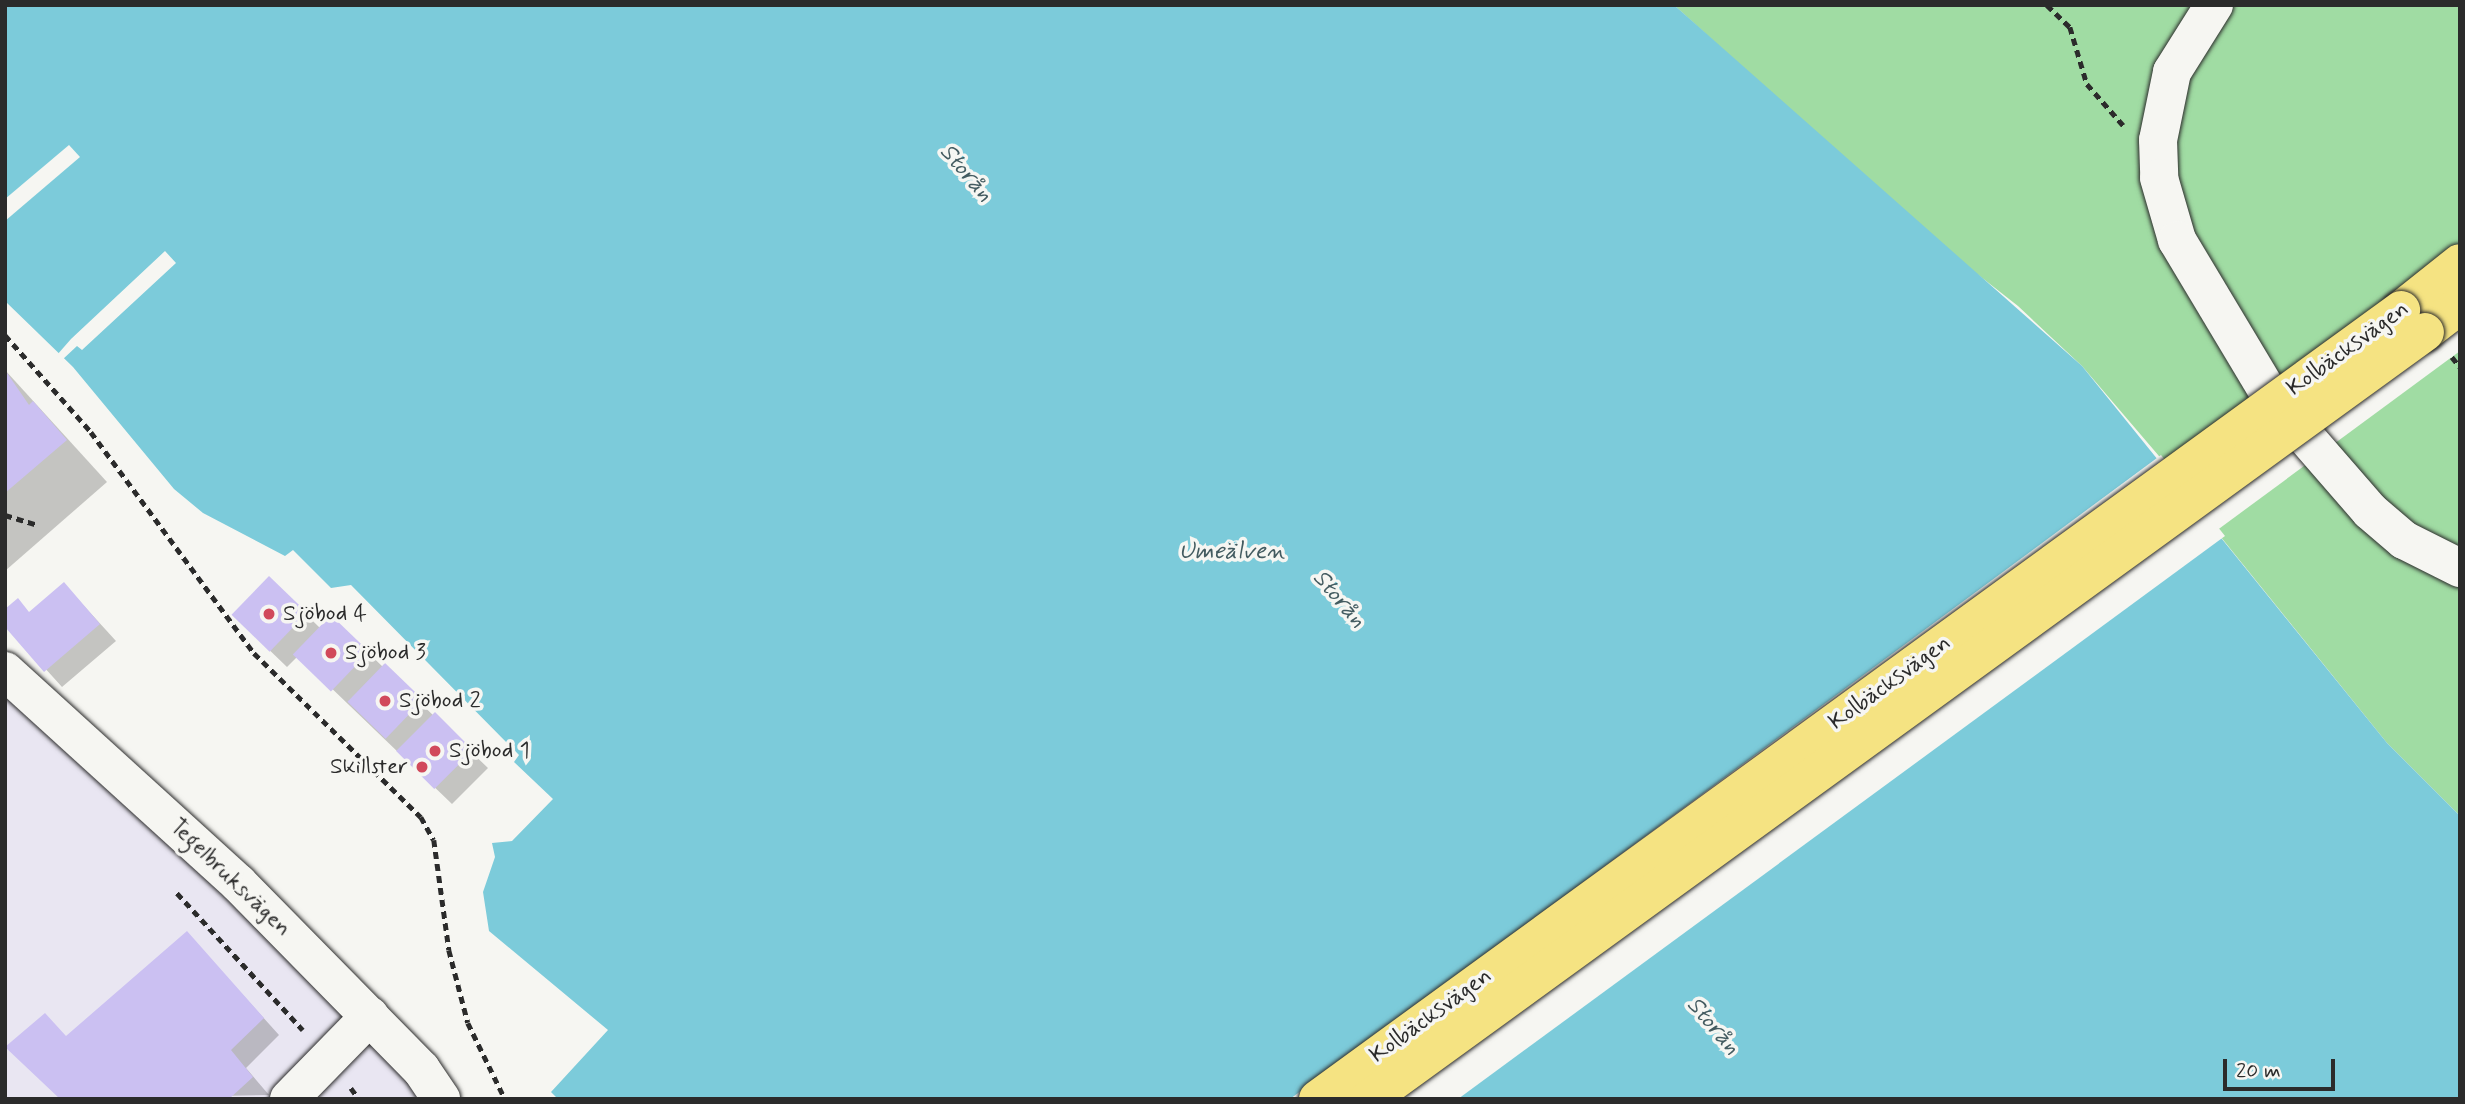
<!DOCTYPE html>
<meta charset="utf-8">
<style>
body{margin:0}
#map{position:relative;width:2465px;height:1104px;overflow:hidden;background:#f6f6f2;font-family:Mynerve,sans-serif}
div>[style]{position:absolute}
.built>*{inset:0;background:#e9e6f2}
.green>*{inset:0;background:#a0dca3}
.water>*{inset:0;background:#7ccbda}
.pier>*{inset:0;background:#f6f6f2}
.shadow>*{inset:0;background:#0003}
.building>*{inset:0;background:#cbc0f2;transform-origin:0 0}
.path>*{height:4.5px;margin-top:-2.25px;transform-origin:0;background:repeating-linear-gradient(90deg,#2b2b2b 0 7px,transparent 0 12px)}
.roads{filter:drop-shadow(0 0 2px #2b2b2b) drop-shadow(0 0 2px #2b2b2b)}
.minor>*{height:38px;margin:-19px;padding:0 19px;transform-origin:19px;border-radius:19px;background:#f6f6f2}
.highway>*{height:38px;margin:-19px;padding:0 19px;transform-origin:19px;border-radius:19px;background:#f5e382}
.bridges{filter:drop-shadow(0 0 2px #2b2b2b) drop-shadow(0 0 2px #2b2b2b)}
.highway-bridge>*{height:38px;margin:-19px;padding:0 19px;transform-origin:19px;border-radius:19px;background:#f5e382}
.dots>*{width:19px;height:19px;translate:-50% -50%;box-sizing:border-box;border:4px solid #f6f6f2;border-radius:50%}
span{translate:-50% -50%;white-space:nowrap;text-align:center;line-height:1.15;-webkit-text-stroke:7px #f6f6f2;paint-order:stroke}
.street-label{font-size:23px;color:#2b2b2b}
.poi-label{font-size:23px;color:#2b2b2b}
.left{translate:0 -50%;text-align:left}
.right{translate:-100% -50%;text-align:right}
.water-label{font-size:24px;color:#435b60;font-style:italic}
.frame{position:absolute;inset:0;border:7px solid #2b2b2b;pointer-events:none}
.scale{position:absolute;left:2223px;top:1059px;width:112px;height:32px;box-sizing:border-box;border:4px solid #2b2b2b;border-top:0;padding-left:9px;font-size:21px;line-height:24px;white-space:nowrap;color:#2b2b2b;-webkit-text-stroke:5px #f6f6f2;paint-order:stroke}
</style>
<div id="map">
<div class="built">
<div style="clip-path:polygon(5px 671px,441px 1099px,5px 1099px)"></div>
</div>
<div class="green">
<div style="clip-path:polygon(1674px 5px,2460px 5px,2460px 263px,2194px 497px,2082px 366px,2018px 306px,1930px 237px)"></div>
<div style="clip-path:polygon(2460px 351px,2460px 816px,2387px 743px,2216px 531px)"></div>
</div>
<div class="water">
<div style="clip-path:polygon(5px 5px,1674px 5px,2082px 366px,2387px 743px,2460px 816px,2460px 1099px,558px 1099px,551px 1092px,608px 1030px,489px 931px,483px 892px,495px 857px,492px 843px,512px 841px,553px 799px,514px 762px,519px 755px,351px 585px,331px 588px,293px 550px,285px 556px,203px 513px,174px 489px,73px 367px,5px 301px)"></div>
</div>
<div class="pier">
<div style="clip-path:polygon(69px 145px,80px 157px,5px 221px,5px 199px)"></div>
<div style="clip-path:polygon(165px 251px,176px 263px,82px 350px,77px 346px,62px 360px,57px 355px,71px 339px)"></div>
<div style="clip-path:polygon(2161px 455px,2225px 536px,1458px 1099px,1290px 1099px)"></div>
</div>
<div class="shadow">
<div style="clip-path:polygon(5px 370px,107px 482px,5px 571px)"></div>
<div style="clip-path:polygon(269px 578px,320px 628px,331px 617px,488px 768px,452px 804px,298px 656px,287px 667px,233px 615px)"></div>
<div style="clip-path:polygon(64px 584px,116px 641px,62px 687px,5px 624px,30px 614px)"></div>
<div style="clip-path:polygon(187px 933px,279px 1035px,246px 1068px,269px 1095px,61px 1099px,67px 1038px)"></div>
</div>
<div class="building">
<div style="clip-path:polygon(5px 370px,29px 405px,33px 401px,67px 440px,5px 493px)"></div>
<div style="left:269px;top:576px;width:53px;height:54px;rotate:44deg"></div>
<div style="clip-path:polygon(64px 582px,100px 624px,44px 672px,5px 627px,5px 609px,18px 598px,29px 612px)"></div>
<div style="left:331px;top:615px;width:53px;height:55px;rotate:44deg"></div>
<div style="left:385px;top:663px;width:53px;height:54px;rotate:44deg"></div>
<div style="left:435px;top:712px;width:54px;height:55px;rotate:45deg"></div>
<div style="clip-path:polygon(187px 931px,264px 1018px,231px 1050px,253px 1077px,229px 1099px,60px 1099px,5px 1047px,45px 1013px,66px 1036px)"></div>
</div>
<div class="path">
<div style="left:2047px;top:5px;width:32px;rotate:44deg"></div>
<div style="left:2070px;top:27px;width:59px;rotate:73.4deg"></div>
<div style="left:2087px;top:84px;width:55px;rotate:48.7deg"></div>
<div style="left:5px;top:335px;width:130px;rotate:48.4deg"></div>
<div style="left:91px;top:432px;width:275px;rotate:53.6deg"></div>
<div style="left:254px;top:653px;width:234px;rotate:44.5deg"></div>
<div style="left:421px;top:817px;width:26px;rotate:61deg"></div>
<div style="left:434px;top:840px;width:111px;rotate:82.2deg"></div>
<div style="left:449px;top:950px;width:75px;rotate:75.4deg"></div>
<div style="left:468px;top:1023px;width:85px;rotate:64deg"></div>
<div style="left:2452px;top:357px;width:13px;rotate:51deg"></div>
<div style="left:5px;top:515px;width:34px;rotate:17deg"></div>
<div style="left:177px;top:893px;width:186px;rotate:47.4deg"></div>
<div style="left:351px;top:1088px;width:14px;rotate:54deg"></div>
</div>
<div class="roads">
<div class="minor">
<div style="left:2214px;top:5px;width:79px;rotate:122.1deg"></div>
<div style="left:2172px;top:72px;width:69px;rotate:101.6deg"></div>
<div style="left:2158px;top:140px;width:38px;rotate:88deg"></div>
<div style="left:2159px;top:178px;width:65px;rotate:73.8deg"></div>
<div style="left:2177px;top:240px;width:183px;rotate:59.1deg"></div>
<div style="left:2271px;top:397px;width:151px;rotate:49deg"></div>
<div style="left:2370px;top:511px;width:45px;rotate:40.5deg"></div>
<div style="left:2404px;top:540px;width:63px;rotate:26.6deg"></div>
<div style="left:5px;top:671px;width:315px;rotate:42.3deg"></div>
<div style="left:238px;top:883px;width:261px;rotate:45.5deg"></div>
<div style="left:421px;top:1069px;width:36px;rotate:56deg"></div>
<div style="left:289px;top:1099px;width:116px;rotate:-45.7deg"></div>
</div>
<div class="highway">
<div style="left:2401px;top:310px;width:75px;rotate:-38.5deg"></div>
<div style="left:2425px;top:332px;width:44px;rotate:-37.6deg"></div>
</div>
</div>
<div class="bridges">
<div class="highway-bridge">
<div style="left:1318px;top:1099px;width:1340px;rotate:-36.07deg"></div>
<div style="left:1369px;top:1099px;width:1305px;rotate:-35.99deg"></div>
</div>
</div>
<div class="dots">
<div style="left:269px;top:614px;background:#d1495b"></div>
<div style="left:331px;top:653px;background:#d1495b"></div>
<div style="left:385px;top:701px;background:#d1495b"></div>
<div style="left:435px;top:751px;background:#d1495b"></div>
<div style="left:422px;top:767px;background:#d1495b"></div>
</div>
<div class="street-label">
<span style="left:2348px;top:349px;rotate:-36deg">Kolbäcksvägen</span>
<span style="left:1890px;top:683px;rotate:-36deg">Kolbäcksvägen</span>
<span style="left:230px;top:878px;rotate:44deg">Tegelbruksvägen</span>
<span style="left:1431px;top:1016px;rotate:-36deg">Kolbäcksvägen</span>
</div>
<div class="poi-label">
<span class="left" style="left:283px;top:614px">Sjöbod 4</span>
<span class="left" style="left:345px;top:653px">Sjöbod 3</span>
<span class="left" style="left:399px;top:701px">Sjöbod 2</span>
<span class="left" style="left:449px;top:751px">Sjöbod 1</span>
<span class="right" style="left:408px;top:767px">Skillster</span>
</div>
<div class="water-label">
<span style="left:966px;top:173px;rotate:49deg">Storån</span>
<span style="left:1232px;top:552px">Umeälven</span>
<span style="left:1339px;top:599px;rotate:49deg">Storån</span>
<span style="left:1713px;top:1026px;rotate:49deg">Storån</span>
</div>
<div class="frame"></div>
<div class="scale">20 m</div>
</div>
